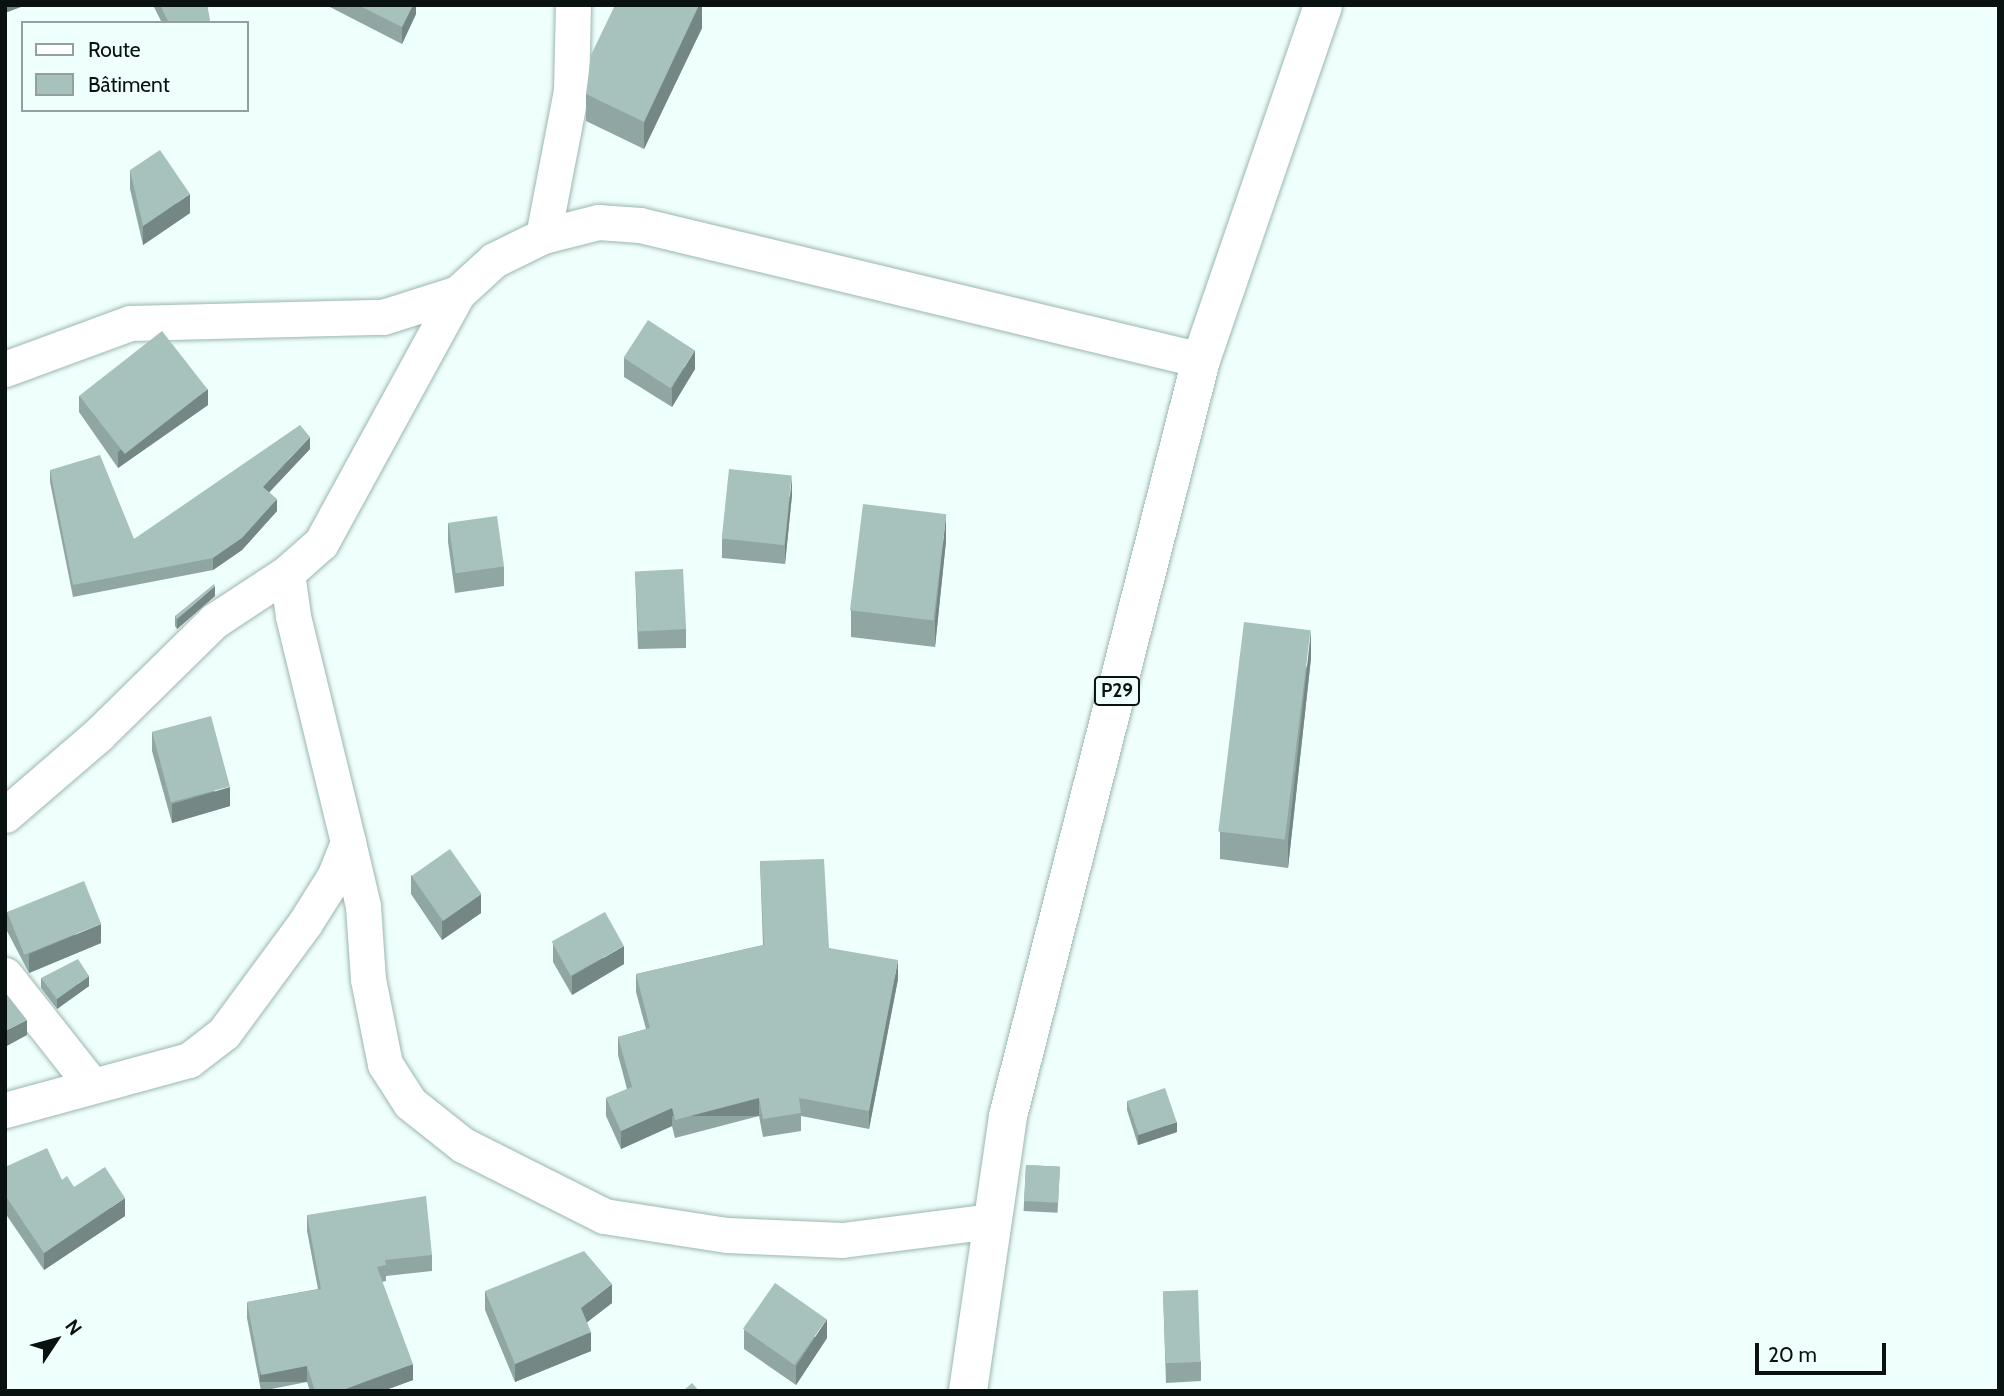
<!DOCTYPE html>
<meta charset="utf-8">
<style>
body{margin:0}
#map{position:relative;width:2004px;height:1396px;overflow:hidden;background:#effffc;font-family:Cabin,sans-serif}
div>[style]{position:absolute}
.roads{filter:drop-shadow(0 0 2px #9cb6b1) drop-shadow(0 0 2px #9cb6b1)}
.minor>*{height:35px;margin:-17.5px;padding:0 17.5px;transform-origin:17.5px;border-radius:17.5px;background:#fff}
.primary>*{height:38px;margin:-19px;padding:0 19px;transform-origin:19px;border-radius:19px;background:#fff}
.wall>*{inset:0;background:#90a6a3;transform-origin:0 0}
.shaded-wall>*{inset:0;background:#758784;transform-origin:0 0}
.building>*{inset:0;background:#a7c1bd;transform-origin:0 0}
span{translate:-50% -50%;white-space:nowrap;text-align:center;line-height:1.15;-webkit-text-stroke:5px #effffc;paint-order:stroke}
.shield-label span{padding:2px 5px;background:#effffc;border:2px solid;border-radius:5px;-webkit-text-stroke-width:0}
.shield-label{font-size:19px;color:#091211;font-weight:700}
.frame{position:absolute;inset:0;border:7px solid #091211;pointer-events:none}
.legend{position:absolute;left:21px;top:21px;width:228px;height:91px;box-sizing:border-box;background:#effffc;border:2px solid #93a09e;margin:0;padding:9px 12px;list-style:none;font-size:21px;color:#091211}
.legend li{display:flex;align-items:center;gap:14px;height:35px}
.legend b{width:35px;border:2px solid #93a09e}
.north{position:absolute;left:21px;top:1305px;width:70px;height:70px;-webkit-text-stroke:5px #effffc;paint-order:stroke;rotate:54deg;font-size:19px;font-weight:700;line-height:28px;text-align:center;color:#091211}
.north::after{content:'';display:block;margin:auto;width:24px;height:32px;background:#091211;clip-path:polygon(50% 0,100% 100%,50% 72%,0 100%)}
.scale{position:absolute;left:1755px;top:1343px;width:131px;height:32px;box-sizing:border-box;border:4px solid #091211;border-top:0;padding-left:9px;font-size:21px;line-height:24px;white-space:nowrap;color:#091211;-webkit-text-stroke:5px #effffc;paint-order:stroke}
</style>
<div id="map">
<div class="roads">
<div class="minor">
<div style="left:543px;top:236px;width:148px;rotate:-79.1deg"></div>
<div style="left:571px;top:91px;width:86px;rotate:-88.7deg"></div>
<div style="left:5px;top:369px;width:133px;rotate:-20.2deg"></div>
<div style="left:130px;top:323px;width:253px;rotate:-1.4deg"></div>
<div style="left:383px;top:317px;width:79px;rotate:-17.7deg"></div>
<div style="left:5px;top:815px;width:123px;rotate:-40.7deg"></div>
<div style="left:98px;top:735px;width:163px;rotate:-44.5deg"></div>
<div style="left:214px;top:621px;width:87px;rotate:-33.3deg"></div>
<div style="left:287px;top:573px;width:45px;rotate:-41.4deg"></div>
<div style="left:321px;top:543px;width:285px;rotate:-61.3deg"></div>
<div style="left:458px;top:293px;width:49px;rotate:-42.5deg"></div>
<div style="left:494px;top:260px;width:55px;rotate:-26.1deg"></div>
<div style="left:543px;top:236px;width:57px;rotate:-14.3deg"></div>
<div style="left:598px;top:222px;width:42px;rotate:4.1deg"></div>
<div style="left:640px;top:225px;width:577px;rotate:13.53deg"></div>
<div style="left:348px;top:842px;width:66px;rotate:76.8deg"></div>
<div style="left:363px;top:906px;width:73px;rotate:86.1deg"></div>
<div style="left:368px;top:979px;width:87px;rotate:78.7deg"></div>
<div style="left:385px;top:1064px;width:46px;rotate:57.3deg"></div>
<div style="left:410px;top:1103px;width:68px;rotate:38.4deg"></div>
<div style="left:463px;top:1145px;width:158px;rotate:26.7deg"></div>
<div style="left:604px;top:1216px;width:124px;rotate:8.8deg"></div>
<div style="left:727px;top:1235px;width:115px;rotate:2.5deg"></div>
<div style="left:842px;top:1240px;width:152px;rotate:-7.2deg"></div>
<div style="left:5px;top:975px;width:137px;rotate:51.8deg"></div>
<div style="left:5px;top:1110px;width:191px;rotate:-15.2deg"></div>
<div style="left:189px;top:1060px;width:44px;rotate:-37.6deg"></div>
<div style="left:224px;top:1033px;width:137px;rotate:-53.6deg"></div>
<div style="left:305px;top:923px;width:54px;rotate:-57.8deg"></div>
<div style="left:334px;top:877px;width:38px;rotate:-68deg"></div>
<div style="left:348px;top:842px;width:233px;rotate:-103.7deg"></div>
<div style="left:293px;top:616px;width:43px;rotate:-97.9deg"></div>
</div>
<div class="primary">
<div style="left:968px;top:1391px;width:278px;rotate:-81.7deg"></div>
<div style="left:1008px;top:1116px;width:780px;rotate:-75.68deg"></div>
<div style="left:1201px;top:360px;width:375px;rotate:-71deg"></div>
</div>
</div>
<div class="wall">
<div style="clip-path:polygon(153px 5px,207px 5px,210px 23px,162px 23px)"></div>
<div style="clip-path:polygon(326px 5px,416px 5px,416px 14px,402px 44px)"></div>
<div style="clip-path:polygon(702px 5px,702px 28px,644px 149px,586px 121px,586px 94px)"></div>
<div style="clip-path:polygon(130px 170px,190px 213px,143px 245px,130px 189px)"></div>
<div style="clip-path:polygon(624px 358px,695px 369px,672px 407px,624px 377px)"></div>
<div style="clip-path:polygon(79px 396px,208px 405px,118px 468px,79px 412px)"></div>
<div style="clip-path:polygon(310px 449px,269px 492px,277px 511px,242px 550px,213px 570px,73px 597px,50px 482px,50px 470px,134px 539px)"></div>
<div style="clip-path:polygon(792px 495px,785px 564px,722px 558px,722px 539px)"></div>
<div style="clip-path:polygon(448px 523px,504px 567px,504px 586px,455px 593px,448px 542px)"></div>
<div style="clip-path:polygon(946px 541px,935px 647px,851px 637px,851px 610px)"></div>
<div style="clip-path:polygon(635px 571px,686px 629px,686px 648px,638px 649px)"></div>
<div style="clip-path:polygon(215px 596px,177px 629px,175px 626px,175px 616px)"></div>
<div style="clip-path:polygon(1311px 658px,1288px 868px,1220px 859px,1220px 832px)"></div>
<div style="clip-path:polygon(152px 732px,230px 806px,172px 823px,152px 751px)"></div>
<div style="clip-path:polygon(760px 861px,829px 948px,898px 979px,869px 1129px,801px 1116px,801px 1131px,763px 1137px,759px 1116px,675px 1138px,672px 1126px,621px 1149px,606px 1116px,606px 1098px,627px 1089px,618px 1055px,618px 1037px,646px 1029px,636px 992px,636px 974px,763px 945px)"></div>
<div style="clip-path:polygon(411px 875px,481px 913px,442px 940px,411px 894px)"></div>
<div style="clip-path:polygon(7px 912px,101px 943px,29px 973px,7px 931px)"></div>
<div style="clip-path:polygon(553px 943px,624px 964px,572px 995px,553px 962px)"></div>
<div style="clip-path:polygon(41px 978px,89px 986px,57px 1009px,41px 988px)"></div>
<div style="clip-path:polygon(1127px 1101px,1177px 1132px,1138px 1145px,1127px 1110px)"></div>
<div style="left:1026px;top:1165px;width:34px;height:46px;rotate:3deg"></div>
<div style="clip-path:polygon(5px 1167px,62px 1180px,125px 1216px,44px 1270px,5px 1213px)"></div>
<div style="clip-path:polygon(307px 1215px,432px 1255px,432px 1271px,386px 1276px,386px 1281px,382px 1282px,413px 1380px,383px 1391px,310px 1391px,307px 1382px,261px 1391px,247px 1318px,247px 1302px,318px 1289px,307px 1231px)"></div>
<div style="clip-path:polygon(485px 1291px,612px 1303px,587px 1322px,591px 1351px,515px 1382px,485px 1310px)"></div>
<div style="clip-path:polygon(1163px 1291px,1201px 1362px,1201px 1381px,1166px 1383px)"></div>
<div style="clip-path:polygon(744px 1330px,827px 1338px,796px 1385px,744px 1349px)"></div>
</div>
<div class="shaded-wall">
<div style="clip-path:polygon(5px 5px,21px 5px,21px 7px,5px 13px)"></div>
<div style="clip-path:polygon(413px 5px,416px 5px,416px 14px,402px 44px,402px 27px)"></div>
<div style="clip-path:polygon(699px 5px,702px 5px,702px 28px,644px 149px,644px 122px)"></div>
<div style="clip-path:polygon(190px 194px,190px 213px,143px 245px,143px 226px)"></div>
<div style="left:7px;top:271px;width:19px;height:2px;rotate:90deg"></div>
<div style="clip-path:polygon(695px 350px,695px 369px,672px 407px,672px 388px)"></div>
<div style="clip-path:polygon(208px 389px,208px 405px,118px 468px,118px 452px)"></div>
<div style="clip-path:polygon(310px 437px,310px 449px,263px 499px,263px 487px)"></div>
<div style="clip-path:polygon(792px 476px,792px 495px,785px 564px,785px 545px)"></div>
<div style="clip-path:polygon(277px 499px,277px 511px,242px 550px,213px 570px,213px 558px)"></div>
<div style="clip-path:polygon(946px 514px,946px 541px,935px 647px,935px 620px)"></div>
<div style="clip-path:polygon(215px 586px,215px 596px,177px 629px,177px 619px)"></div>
<div style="clip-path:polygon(1311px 630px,1311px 658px,1288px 868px,1288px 841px)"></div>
<div style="clip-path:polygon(230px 787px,230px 806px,172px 823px,172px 804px)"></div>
<div style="clip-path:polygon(481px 894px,481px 913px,442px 940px,442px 921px)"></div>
<div style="clip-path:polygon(101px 924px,101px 943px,29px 973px,29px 954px)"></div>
<div style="clip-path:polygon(624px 946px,624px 964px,572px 995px,572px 976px)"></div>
<div style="clip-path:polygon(898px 960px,898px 979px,869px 1129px,869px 1111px)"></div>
<div style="clip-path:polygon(89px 976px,89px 986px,57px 1009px,57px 999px)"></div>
<div style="clip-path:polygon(27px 1020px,27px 1035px,5px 1047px,5px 1031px)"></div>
<div style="left:759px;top:1098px;width:18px;height:87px;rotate:90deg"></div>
<div style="clip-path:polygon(672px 1108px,672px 1126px,621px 1149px,621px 1131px)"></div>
<div style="clip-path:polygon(1177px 1122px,1177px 1132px,1138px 1145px,1138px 1135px)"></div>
<div style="clip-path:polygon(125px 1198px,125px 1216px,44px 1270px,44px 1253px)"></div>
<div style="clip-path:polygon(612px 1284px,612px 1303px,581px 1327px,581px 1308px)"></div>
<div style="clip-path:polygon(827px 1319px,827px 1338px,796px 1385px,796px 1366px)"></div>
<div style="clip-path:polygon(591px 1332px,591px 1351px,515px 1382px,515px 1364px)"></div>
<div style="clip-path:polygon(413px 1364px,413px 1380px,383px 1391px,340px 1391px)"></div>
<div style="left:307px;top:1366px;width:16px;height:47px;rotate:90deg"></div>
</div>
<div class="building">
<div style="clip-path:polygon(160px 5px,207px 5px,210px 20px,204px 23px,169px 23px)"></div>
<div style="clip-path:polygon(358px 5px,413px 5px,402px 27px)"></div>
<div style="clip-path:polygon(615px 5px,699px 5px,644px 122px,586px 94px,591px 55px)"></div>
<div style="clip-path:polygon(160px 150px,190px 194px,143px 226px,130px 170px)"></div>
<div style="left:648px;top:320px;width:56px;height:45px;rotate:33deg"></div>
<div style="left:162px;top:331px;width:74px;height:105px;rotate:52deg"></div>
<div style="clip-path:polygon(300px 425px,310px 437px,263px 487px,277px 499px,242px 538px,213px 558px,73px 585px,50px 470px,100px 455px,134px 539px)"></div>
<div style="left:729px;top:469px;width:63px;height:70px;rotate:6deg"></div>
<div style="left:863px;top:504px;width:84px;height:107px;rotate:7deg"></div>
<div style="left:497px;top:516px;width:51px;height:49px;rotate:82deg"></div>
<div style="left:683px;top:569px;width:60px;height:48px;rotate:87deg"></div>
<div style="clip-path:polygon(214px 584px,215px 586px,177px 619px,175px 616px)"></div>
<div style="left:1244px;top:622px;width:67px;height:211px;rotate:7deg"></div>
<div style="left:211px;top:716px;width:73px;height:61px;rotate:75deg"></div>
<div style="left:450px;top:849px;width:55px;height:47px;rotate:55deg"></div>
<div style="clip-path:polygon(824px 859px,829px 948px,898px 960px,869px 1111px,799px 1098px,801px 1113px,763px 1119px,759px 1098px,675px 1120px,672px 1108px,621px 1131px,606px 1098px,632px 1087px,618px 1037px,650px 1028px,636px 974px,764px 945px,760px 861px)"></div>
<div style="left:84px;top:881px;width:46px;height:83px;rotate:68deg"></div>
<div style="left:605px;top:912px;width:39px;height:61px;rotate:61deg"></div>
<div style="clip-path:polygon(78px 959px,89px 976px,57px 999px,41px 978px)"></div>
<div style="clip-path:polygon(5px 992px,27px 1020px,5px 1031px)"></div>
<div style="left:1165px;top:1088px;width:36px;height:40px;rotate:71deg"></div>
<div style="clip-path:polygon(47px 1148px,62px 1180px,67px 1176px,74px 1187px,105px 1167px,125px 1198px,44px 1253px,5px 1195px,5px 1167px)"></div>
<div style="left:1026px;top:1165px;width:34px;height:36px;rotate:3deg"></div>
<div style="clip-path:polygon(426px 1196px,432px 1255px,385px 1260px,386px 1265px,377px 1267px,413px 1364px,340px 1391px,315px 1391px,307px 1366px,261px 1375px,247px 1302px,321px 1289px,307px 1215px)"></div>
<div style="clip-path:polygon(584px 1251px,612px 1284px,581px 1308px,591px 1332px,515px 1364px,485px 1291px)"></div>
<div style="left:775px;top:1283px;width:63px;height:56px;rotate:35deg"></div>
<div style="left:1198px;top:1290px;width:72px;height:35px;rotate:88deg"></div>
<div style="clip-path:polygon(692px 1383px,699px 1391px,683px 1391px)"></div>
</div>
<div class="shield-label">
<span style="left:1117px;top:691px">P29</span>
</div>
<div class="frame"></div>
<ul class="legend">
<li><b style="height:9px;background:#fff"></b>Route</li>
<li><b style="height:19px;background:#a7c1bd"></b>Bâtiment</li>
</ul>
<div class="north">N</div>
<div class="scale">20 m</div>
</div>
